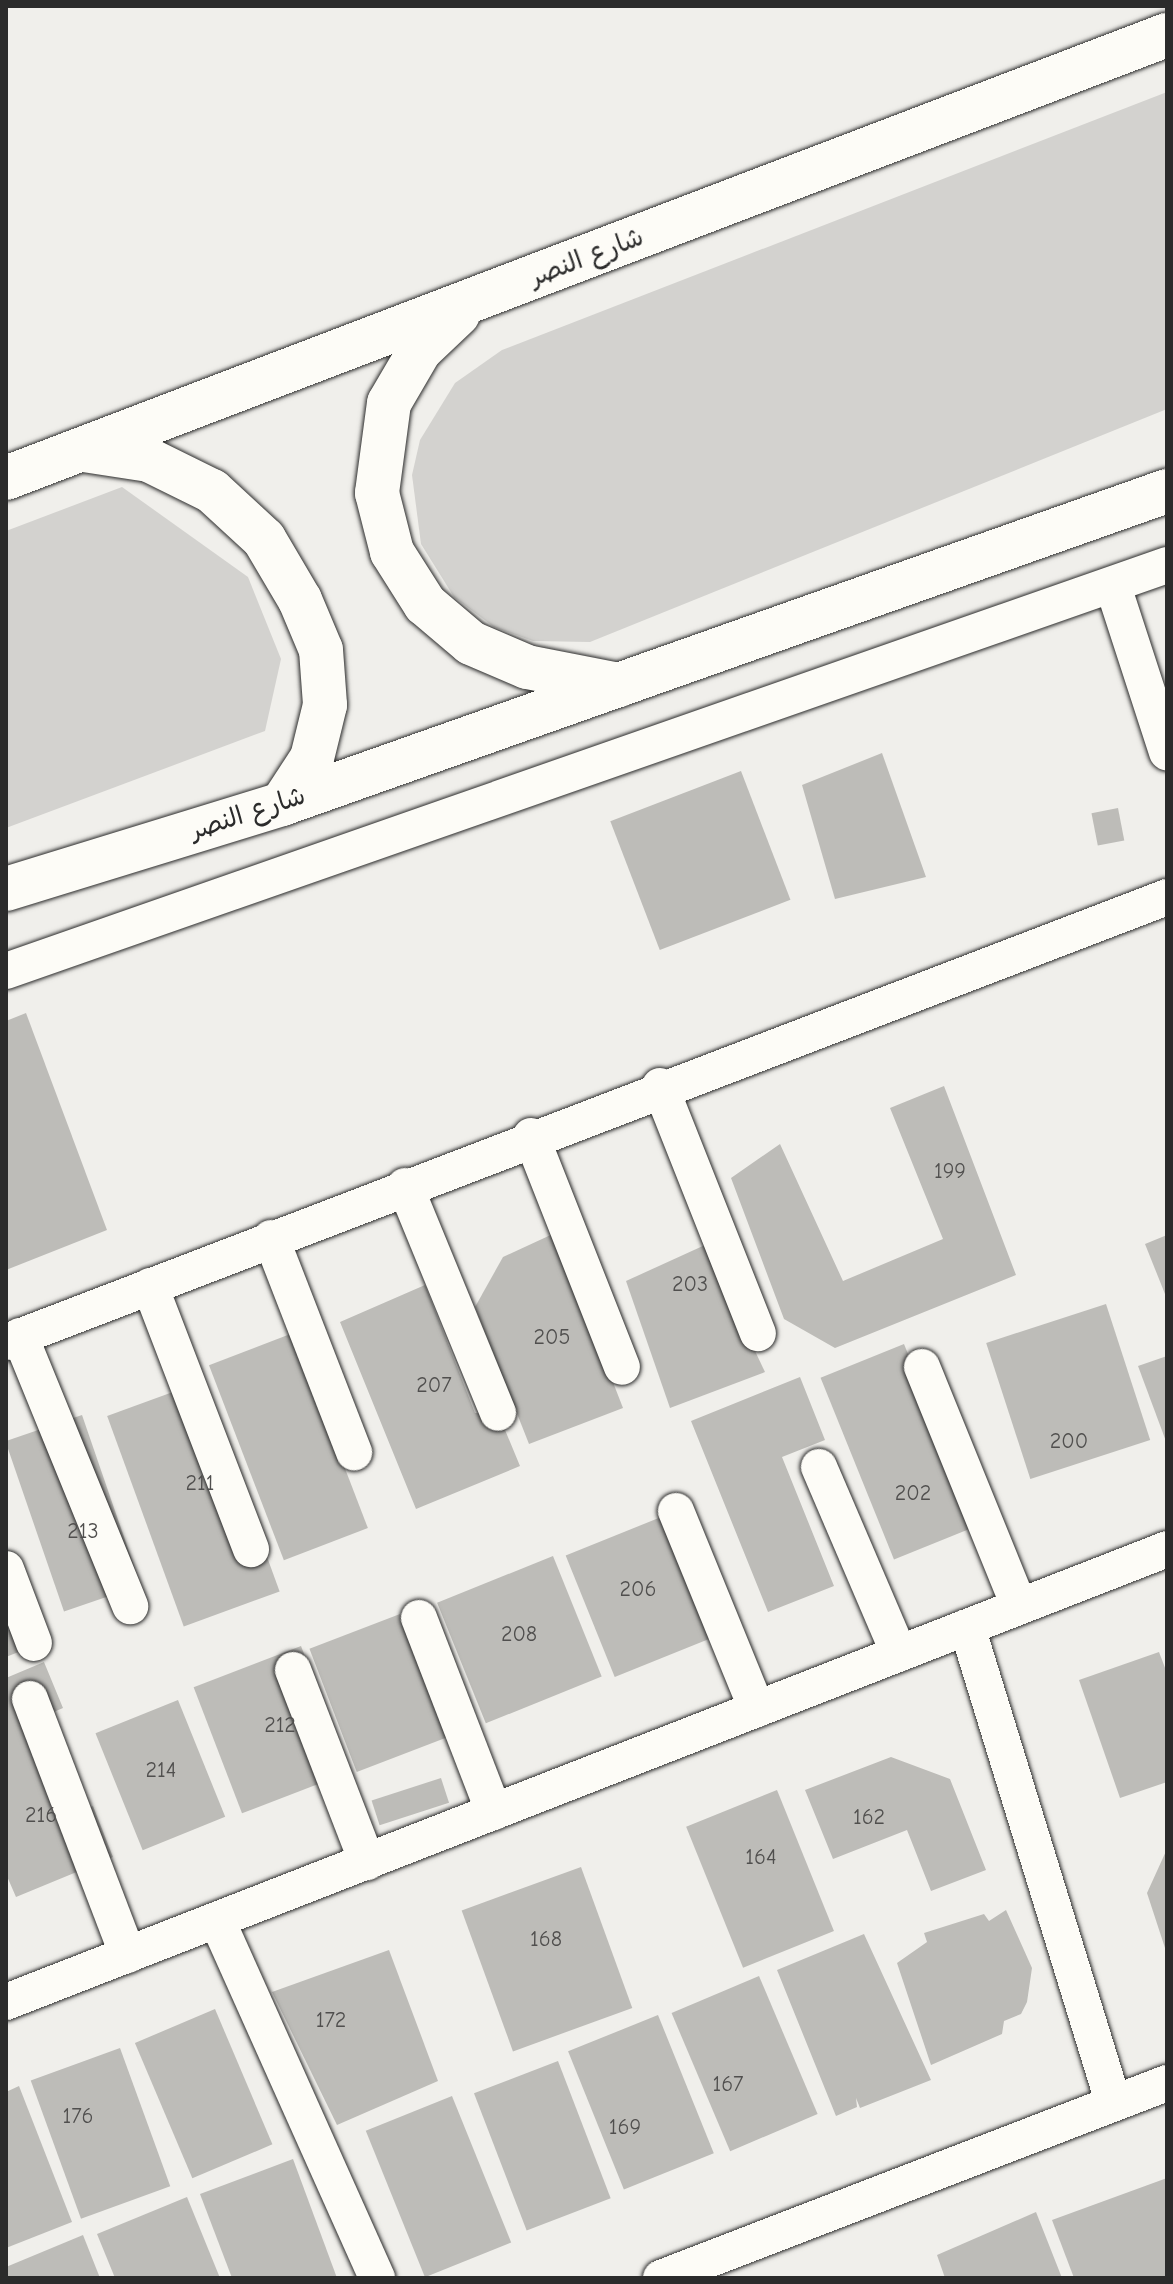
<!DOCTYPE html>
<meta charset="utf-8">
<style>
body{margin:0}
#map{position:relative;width:1173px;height:2284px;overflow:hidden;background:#f0efeb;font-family:"Comic Neue","Playpen Sans Arabic",sans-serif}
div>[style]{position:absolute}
.green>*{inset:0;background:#d3d2cf}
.building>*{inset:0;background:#bdbcb8;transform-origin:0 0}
.roads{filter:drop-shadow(0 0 2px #2b2b2b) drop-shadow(0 0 2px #2b2b2b)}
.minor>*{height:36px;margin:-18px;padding:0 18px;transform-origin:18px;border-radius:18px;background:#fdfcf7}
.major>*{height:44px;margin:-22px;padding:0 22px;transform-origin:22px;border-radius:22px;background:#fdfcf7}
span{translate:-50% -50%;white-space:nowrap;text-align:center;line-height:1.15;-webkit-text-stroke:6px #fdfcf7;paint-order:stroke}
.number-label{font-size:22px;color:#504f4e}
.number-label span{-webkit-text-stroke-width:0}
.street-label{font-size:26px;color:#2b2b2b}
.frame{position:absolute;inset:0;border:8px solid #2b2b2b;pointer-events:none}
</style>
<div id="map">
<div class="green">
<div style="clip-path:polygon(1167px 92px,1167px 409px,590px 642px,533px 641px,494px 627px,454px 597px,421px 544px,412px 475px,420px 440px,455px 383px,502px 350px)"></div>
<div style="clip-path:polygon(122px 487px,248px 577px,281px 659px,265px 731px,6px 828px,6px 531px)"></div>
</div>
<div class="building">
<div style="clip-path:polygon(882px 753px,926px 877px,835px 899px,802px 785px)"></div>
<div style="left:741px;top:771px;width:138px;height:140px;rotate:69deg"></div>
<div style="left:1118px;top:808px;width:33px;height:27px;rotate:79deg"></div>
<div style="clip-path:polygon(26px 1013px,107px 1230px,6px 1270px,6px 1021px)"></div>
<div style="clip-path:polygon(944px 1086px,1016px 1275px,835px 1348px,784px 1319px,731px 1178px,780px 1144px,843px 1281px,943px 1239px,890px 1108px)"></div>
<div style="clip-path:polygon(555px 1233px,623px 1408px,529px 1444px,475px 1307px,503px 1257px)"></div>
<div style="clip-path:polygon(1167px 1235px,1167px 1299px,1145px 1244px)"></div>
<div style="clip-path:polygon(705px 1245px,765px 1372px,670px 1408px,626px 1281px)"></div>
<div style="clip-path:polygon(425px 1285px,475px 1413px,498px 1413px,520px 1466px,416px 1509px,340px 1322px)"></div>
<div style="left:1106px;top:1304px;width:143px;height:126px;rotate:72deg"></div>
<div style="left:293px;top:1333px;width:209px;height:90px;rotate:69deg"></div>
<div style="left:904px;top:1344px;width:196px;height:90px;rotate:68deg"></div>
<div style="clip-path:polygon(1167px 1356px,1167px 1444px,1138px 1366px)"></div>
<div style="clip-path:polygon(800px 1377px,825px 1440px,782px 1457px,834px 1586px,768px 1612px,691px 1421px)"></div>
<div style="left:203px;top:1381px;width:224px;height:102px;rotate:70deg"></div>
<div style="left:82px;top:1415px;width:180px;height:81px;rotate:71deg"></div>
<div style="left:676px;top:1511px;width:131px;height:119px;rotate:68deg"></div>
<div style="left:553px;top:1556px;width:130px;height:125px;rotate:68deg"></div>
<div style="clip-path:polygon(6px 1598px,26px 1649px,6px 1657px)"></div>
<div style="left:400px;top:1614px;width:132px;height:97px;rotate:69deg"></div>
<div style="left:301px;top:1646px;width:135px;height:115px;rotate:69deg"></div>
<div style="clip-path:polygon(1159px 1652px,1167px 1673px,1167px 1782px,1120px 1798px,1079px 1680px)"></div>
<div style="clip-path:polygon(44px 1662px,63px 1708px,28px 1723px,67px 1816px,93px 1806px,113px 1857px,16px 1897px,6px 1874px,6px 1678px)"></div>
<div style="left:178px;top:1700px;width:126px;height:89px;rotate:68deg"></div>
<div style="clip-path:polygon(891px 1757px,950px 1779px,986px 1870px,931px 1891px,907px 1830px,833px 1859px,805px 1790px)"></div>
<div style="left:441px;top:1778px;width:26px;height:73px;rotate:72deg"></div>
<div style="left:777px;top:1790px;width:152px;height:98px;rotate:68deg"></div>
<div style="clip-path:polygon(1167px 1849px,1167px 1951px,1166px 1951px,1147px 1893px)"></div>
<div style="left:581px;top:1867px;width:150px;height:127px;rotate:70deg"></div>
<div style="clip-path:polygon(1006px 1910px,1032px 1968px,1027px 2002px,1021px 2014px,1004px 2021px,1002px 2034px,931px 2065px,897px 1963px,927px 1942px,924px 1933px,984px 1914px,989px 1921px)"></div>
<div style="clip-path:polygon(864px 1934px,931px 2080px,860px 2108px,856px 2098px,857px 2107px,836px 2116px,777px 1970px)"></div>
<div style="clip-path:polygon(389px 1950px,438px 2081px,337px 2125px,272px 1992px)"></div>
<div style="left:759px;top:1976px;width:150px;height:95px;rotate:67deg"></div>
<div style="left:215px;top:2009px;width:147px;height:87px;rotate:67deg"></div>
<div style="left:658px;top:2015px;width:149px;height:97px;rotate:68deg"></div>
<div style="left:120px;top:2048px;width:147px;height:95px;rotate:70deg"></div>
<div style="left:558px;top:2061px;width:147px;height:90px;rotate:69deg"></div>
<div style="clip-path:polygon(19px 2086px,72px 2222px,6px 2248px,6px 2092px)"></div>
<div style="left:452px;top:2096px;width:158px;height:93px;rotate:68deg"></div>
<div style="clip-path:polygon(293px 2159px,337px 2278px,232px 2278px,200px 2194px)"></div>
<div style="clip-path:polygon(1167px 2178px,1167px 2278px,1074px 2278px,1052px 2220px)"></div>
<div style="clip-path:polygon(187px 2197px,220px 2278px,115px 2278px,97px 2234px)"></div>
<div style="clip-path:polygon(1036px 2212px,1062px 2278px,945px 2278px,937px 2255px)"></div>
<div style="clip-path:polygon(83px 2235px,100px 2278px,6px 2278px,6px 2267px)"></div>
</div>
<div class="roads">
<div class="minor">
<div style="left:1113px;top:586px;width:175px;rotate:72deg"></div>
<div style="left:6px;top:971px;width:1230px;rotate:-19.27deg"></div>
<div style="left:660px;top:1086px;width:266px;rotate:68.4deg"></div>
<div style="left:531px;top:1136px;width:248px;rotate:68.5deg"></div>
<div style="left:405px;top:1186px;width:245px;rotate:67.7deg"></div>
<div style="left:271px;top:1238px;width:230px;rotate:68.8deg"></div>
<div style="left:150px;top:1286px;width:282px;rotate:69deg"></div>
<div style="left:20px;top:1336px;width:292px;rotate:67.8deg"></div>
<div style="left:6px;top:1342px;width:1243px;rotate:-20.97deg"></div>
<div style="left:922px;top:1367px;width:258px;rotate:67.9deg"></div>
<div style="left:819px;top:1467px;width:203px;rotate:66.8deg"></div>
<div style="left:676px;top:1511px;width:214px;rotate:67.8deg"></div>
<div style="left:6px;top:1569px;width:79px;rotate:69.3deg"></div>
<div style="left:419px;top:1618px;width:208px;rotate:68.9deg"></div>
<div style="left:967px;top:1627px;width:498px;rotate:72.9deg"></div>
<div style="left:293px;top:1670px;width:206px;rotate:68.9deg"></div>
<div style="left:30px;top:1699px;width:274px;rotate:69.1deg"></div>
<div style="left:217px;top:1920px;width:392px;rotate:65.9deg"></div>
<div style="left:6px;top:2002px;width:1246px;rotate:-21.31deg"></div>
<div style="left:661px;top:2278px;width:542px;rotate:-21.08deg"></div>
</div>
<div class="major">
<div style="left:458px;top:314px;width:52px;rotate:136.5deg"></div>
<div style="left:420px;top:350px;width:61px;rotate:120.3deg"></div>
<div style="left:389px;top:403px;width:91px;rotate:97.6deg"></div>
<div style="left:377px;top:493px;width:61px;rotate:75.7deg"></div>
<div style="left:392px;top:552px;width:62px;rotate:57.6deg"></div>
<div style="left:425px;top:604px;width:60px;rotate:40.3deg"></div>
<div style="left:471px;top:643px;width:61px;rotate:23.2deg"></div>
<div style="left:527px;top:667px;width:94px;rotate:11.1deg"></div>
<div style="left:84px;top:450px;width:66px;rotate:8.7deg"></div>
<div style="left:149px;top:460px;width:70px;rotate:26.2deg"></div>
<div style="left:212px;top:491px;width:71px;rotate:42.7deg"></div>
<div style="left:264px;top:539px;width:71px;rotate:59.5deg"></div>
<div style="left:300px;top:600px;width:54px;rotate:67.2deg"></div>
<div style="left:321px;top:650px;width:55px;rotate:85.8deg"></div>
<div style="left:325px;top:705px;width:55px;rotate:103.8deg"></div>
<div style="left:312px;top:758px;width:55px;rotate:123.1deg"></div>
<div style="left:6px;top:478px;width:1243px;rotate:-20.89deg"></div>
<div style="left:6px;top:889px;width:289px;rotate:-17.1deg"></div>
<div style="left:282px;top:804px;width:939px;rotate:-19.48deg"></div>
</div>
</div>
<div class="number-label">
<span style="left:950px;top:1172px">199</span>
<span style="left:690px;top:1285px">203</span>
<span style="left:552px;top:1338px">205</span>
<span style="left:434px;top:1386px">207</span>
<span style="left:1069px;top:1442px">200</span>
<span style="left:200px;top:1484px">211</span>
<span style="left:913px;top:1494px">202</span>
<span style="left:83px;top:1532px">213</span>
<span style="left:638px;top:1590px">206</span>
<span style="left:519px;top:1635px">208</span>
<span style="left:280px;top:1726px">212</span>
<span style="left:161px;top:1771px">214</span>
<span style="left:41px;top:1816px">216</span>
<span style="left:869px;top:1818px">162</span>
<span style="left:761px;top:1858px">164</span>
<span style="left:546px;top:1940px">168</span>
<span style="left:331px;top:2021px">172</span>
<span style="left:728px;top:2085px">167</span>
<span style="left:78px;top:2117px">176</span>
<span style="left:625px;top:2128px">169</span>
</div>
<div class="street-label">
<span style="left:587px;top:258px;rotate:-21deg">شارع النصر</span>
<span style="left:248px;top:814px;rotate:-18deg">شارع النصر</span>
</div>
<div class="frame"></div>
</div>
